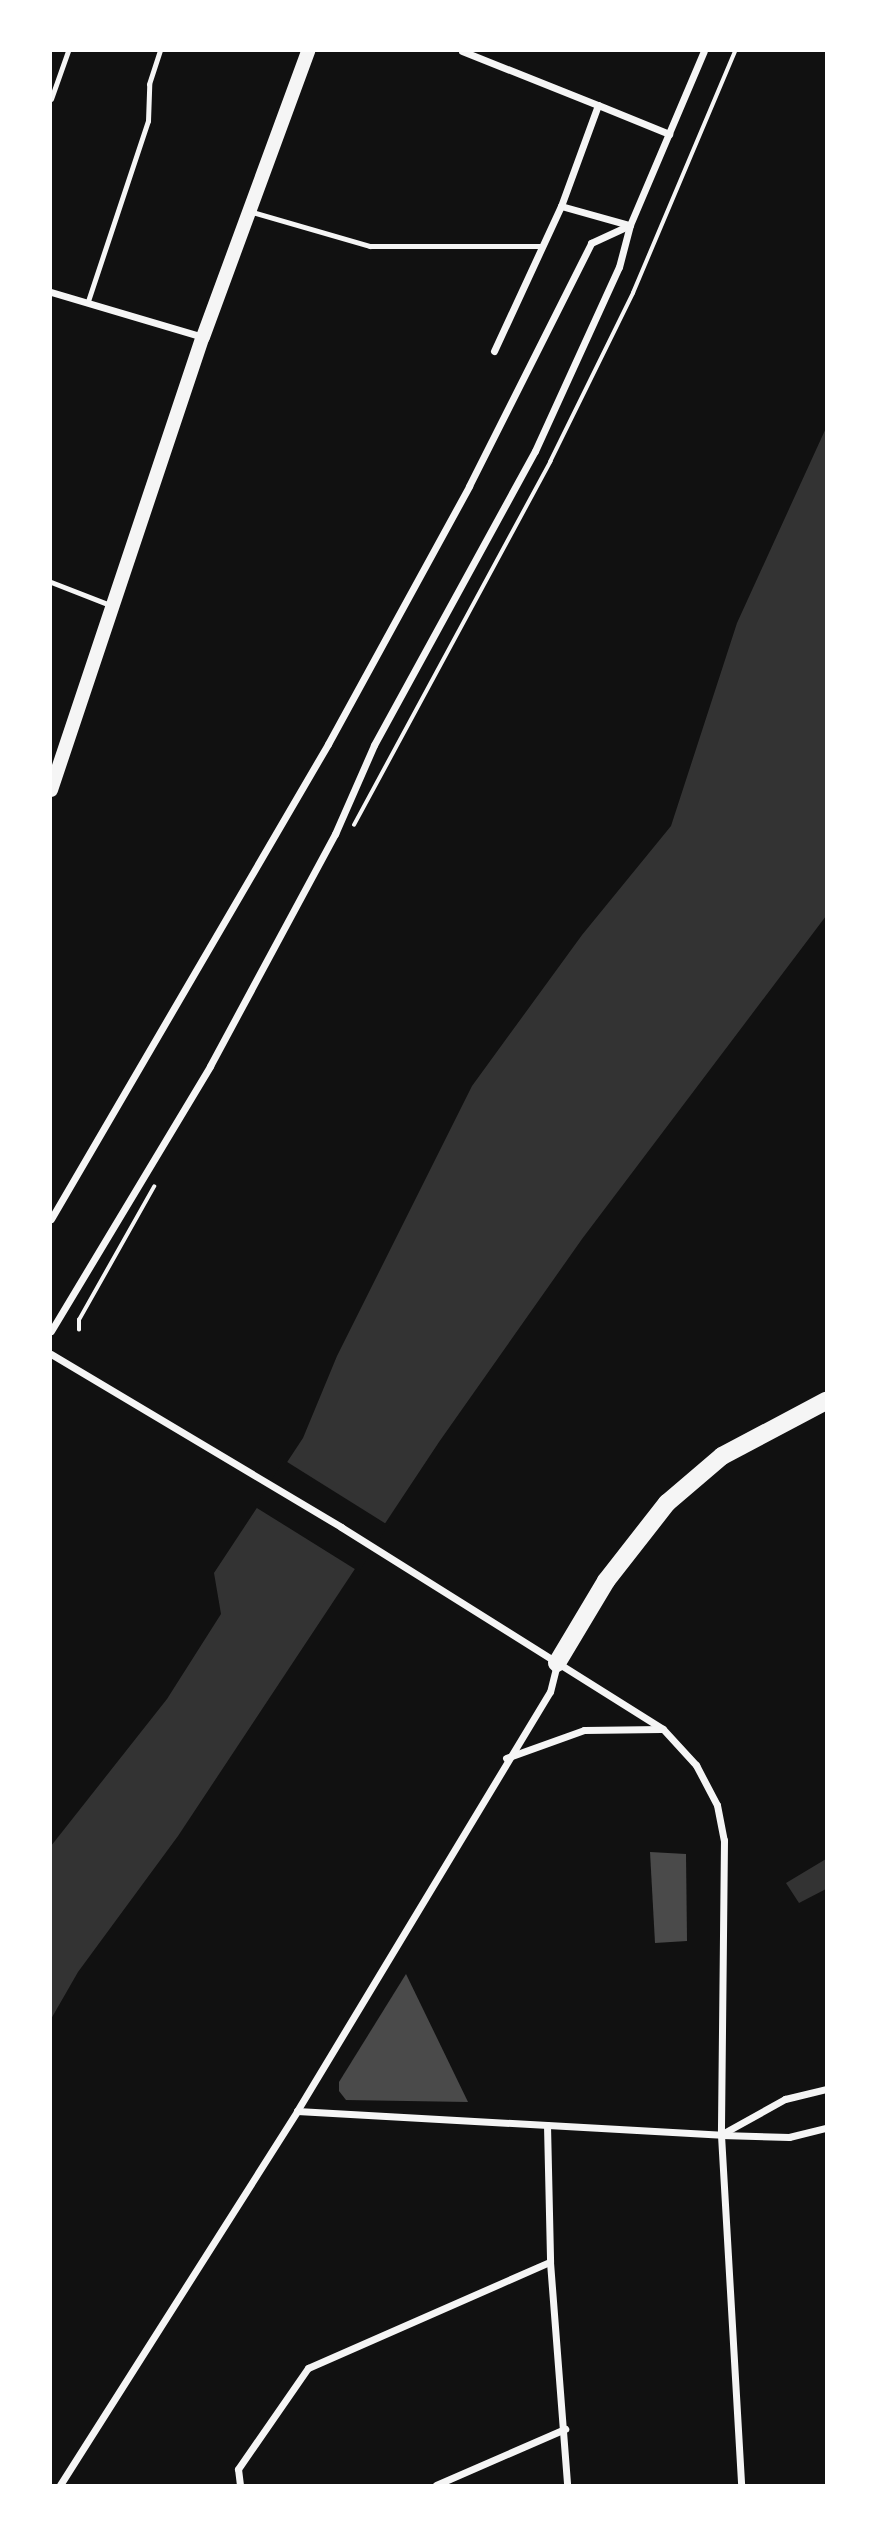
<!DOCTYPE html>
<style>
body{margin:0}
#map{position:relative;width:877px;height:2536px;overflow:hidden;background:#111;font-family:"DM Sans",sans-serif}
div>[style]{position:absolute}
.water>*{inset:0;background:#333}
.pier>*{inset:0;background:#111;transform-origin:0 0}
.building>*{inset:0;background:#4a4a4a}
.path>*{height:3.5px;margin:-1.75px;padding:0 1.75px;transform-origin:1.75px;border-radius:1.75px;background:#f5f5f5}
.service>*{height:5px;margin:-2.5px;padding:0 2.5px;transform-origin:2.5px;border-radius:2.5px;background:#f5f5f5}
.minor>*{height:7px;margin:-3.5px;padding:0 3.5px;transform-origin:3.5px;border-radius:3.5px;background:#f5f5f5}
.secondary>*{height:14px;margin:-7px;padding:0 7px;transform-origin:7px;border-radius:7px;background:#f5f5f5}
.trunk>*{height:18px;margin:-9px;padding:0 9px;transform-origin:9px;border-radius:9px;background:#f5f5f5}
span{translate:-50% -50%;white-space:nowrap;text-align:center;line-height:1.15;-webkit-text-stroke:6px #fff;paint-order:stroke}
.frame{position:absolute;inset:0;border:52px solid #fff;pointer-events:none}
</style>
<div id="map">
<div class="water">
<div style="clip-path:polygon(826px 428px,826px 916px,582px 1239px,439px 1442px,178px 1836px,78px 1972px,51px 2019px,51px 1846px,167px 1699px,221px 1614px,214px 1573px,303px 1438px,337px 1356px,472px 1086px,582px 935px,671px 826px,737px 623px)"></div>
<div style="clip-path:polygon(826px 1859px,826px 1889px,799px 1903px,786px 1883px)"></div>
</div>
<div class="pier">
<div style="left:284px;top:1460px;width:123px;height:55px;rotate:32deg"></div>
</div>
<div class="building">
<div style="clip-path:polygon(650px 1852px,686px 1854px,687px 1941px,655px 1943px)"></div>
<div style="clip-path:polygon(406px 1974px,468px 2102px,346px 2100px,339px 2091px,339px 2082px)"></div>
</div>
<div class="path">
<div style="left:354px;top:825px;width:413px;rotate:-61.6deg"></div>
<div style="left:550px;top:462px;width:188px;rotate:-63.8deg"></div>
<div style="left:633px;top:293px;width:263px;rotate:-67.1deg"></div>
<div style="left:79px;top:1330px;width:10px;rotate:-90deg"></div>
<div style="left:79px;top:1320px;width:153px;rotate:-60.6deg"></div>
</div>
<div class="service">
<div style="left:51px;top:99px;width:51px;rotate:-70.5deg"></div>
<div style="left:252px;top:212px;width:123px;rotate:16.1deg"></div>
<div style="left:370px;top:246px;width:170px"></div>
<div style="left:88px;top:301px;width:190px;rotate:-71.6deg"></div>
<div style="left:148px;top:121px;width:37px;rotate:-88deg"></div>
<div style="left:149px;top:84px;width:35px;rotate:-72deg"></div>
<div style="left:51px;top:582px;width:63px;rotate:21.3deg"></div>
</div>
<div class="minor">
<div style="left:462px;top:51px;width:146px;rotate:21.7deg"></div>
<div style="left:598px;top:105px;width:108px;rotate:110.1deg"></div>
<div style="left:561px;top:206px;width:71px;rotate:15.6deg"></div>
<div style="left:598px;top:105px;width:77px;rotate:22.2deg"></div>
<div style="left:51px;top:292px;width:159px;rotate:16.5deg"></div>
<div style="left:494px;top:351px;width:160px;rotate:-65.2deg"></div>
<div style="left:51px;top:1219px;width:550px;rotate:-59.75deg"></div>
<div style="left:328px;top:744px;width:294px;rotate:-61.3deg"></div>
<div style="left:469px;top:486px;width:272px;rotate:-63.3deg"></div>
<div style="left:591px;top:243px;width:43px;rotate:-24.8deg"></div>
<div style="left:51px;top:1331px;width:309px;rotate:-59deg"></div>
<div style="left:210px;top:1066px;width:264px;rotate:-61.7deg"></div>
<div style="left:335px;top:834px;width:97px;rotate:-66.3deg"></div>
<div style="left:374px;top:745px;width:335px;rotate:-61.3deg"></div>
<div style="left:535px;top:451px;width:202px;rotate:-65.5deg"></div>
<div style="left:619px;top:267px;width:43px;rotate:-75.3deg"></div>
<div style="left:630px;top:225px;width:189px;rotate:-67deg"></div>
<div style="left:51px;top:1354px;width:338px;rotate:30.8deg"></div>
<div style="left:341px;top:1527px;width:380px;rotate:32.1deg"></div>
<div style="left:663px;top:1729px;width:49px;rotate:47.5deg"></div>
<div style="left:696px;top:1765px;width:45px;rotate:62.3deg"></div>
<div style="left:717px;top:1805px;width:36px;rotate:79deg"></div>
<div style="left:724px;top:1840px;width:295px;rotate:90.6deg"></div>
<div style="left:721px;top:2135px;width:351px;rotate:86.7deg"></div>
<div style="left:506px;top:1758px;width:83px;rotate:-19.7deg"></div>
<div style="left:584px;top:1730px;width:77px;rotate:-0.7deg"></div>
<div style="left:297px;top:2111px;width:425px;rotate:3.2deg"></div>
<div style="left:721px;top:2135px;width:68px;rotate:1.7deg"></div>
<div style="left:789px;top:2137px;width:38px;rotate:-14deg"></div>
<div style="left:547px;top:2125px;width:137px;rotate:88.7deg"></div>
<div style="left:550px;top:2262px;width:224px;rotate:85.6deg"></div>
<div style="left:722px;top:2134px;width:72px;rotate:-29.1deg"></div>
<div style="left:785px;top:2099px;width:42px;rotate:-13.7deg"></div>
<div style="left:60px;top:2485px;width:443px;rotate:-57.6deg"></div>
<div style="left:297px;top:2111px;width:489px;rotate:-58.9deg"></div>
<div style="left:550px;top:1692px;width:29px;rotate:-76deg"></div>
<div style="left:240px;top:2485px;width:16px;rotate:-97deg"></div>
<div style="left:238px;top:2469px;width:123px;rotate:-55.3deg"></div>
<div style="left:308px;top:2368px;width:264px;rotate:-23.7deg"></div>
<div style="left:436px;top:2485px;width:141px;rotate:-23.5deg"></div>
</div>
<div class="secondary">
<div style="left:51px;top:790px;width:478px;rotate:-71.5deg"></div>
<div style="left:203px;top:337px;width:305px;rotate:-69.8deg"></div>
</div>
<div class="trunk">
<div style="left:557px;top:1663px;width:96px;rotate:-59.1deg"></div>
<div style="left:606px;top:1581px;width:99px;rotate:-52deg"></div>
<div style="left:667px;top:1503px;width:72px;rotate:-40.5deg"></div>
<div style="left:722px;top:1456px;width:118px;rotate:-27.9deg"></div>
</div>
<div class="frame"></div>
</div>
